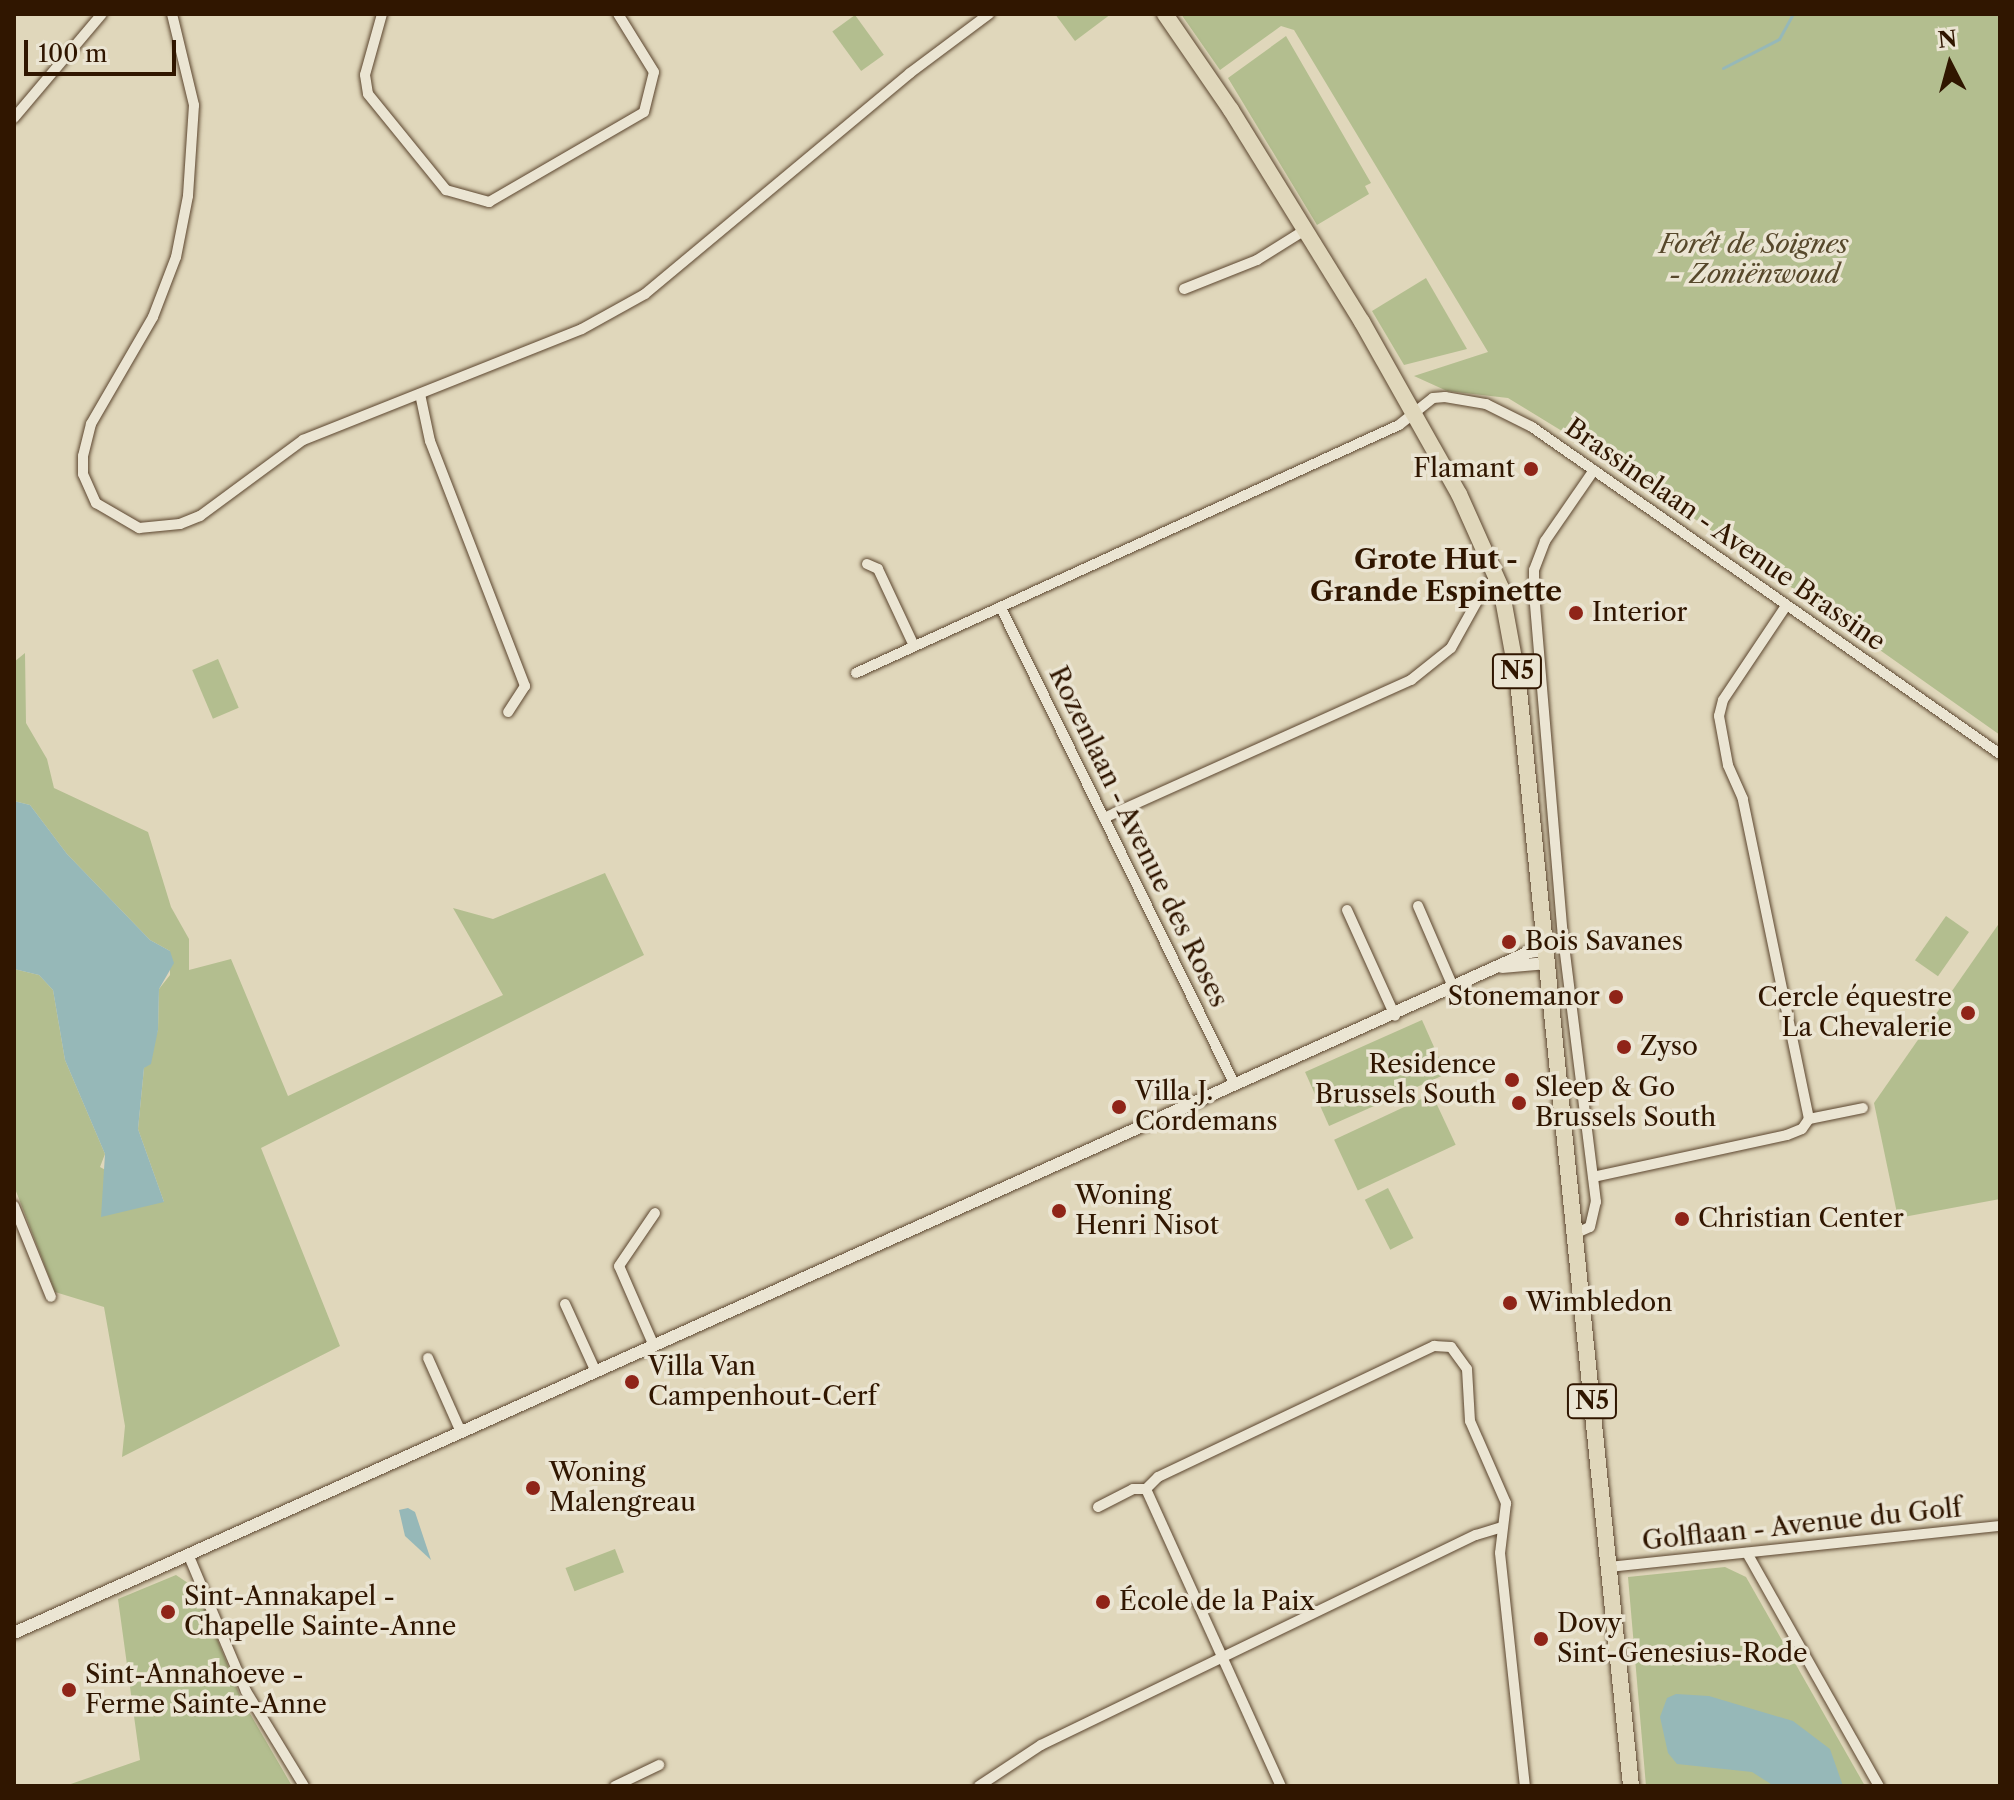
<!DOCTYPE html>
<meta charset="utf-8">
<style>
body{margin:0}
#map{position:relative;width:2014px;height:1800px;overflow:hidden;background:#e0d7bb;font-family:"Libre Caslon Text",serif}
div>[style]{position:absolute}
.green>*{inset:0;background:#b3be8f;transform-origin:0 0}
.water>*{inset:0;background:#96b8b8}
.stream>*{height:3px;margin:-1.5px;padding:0 1.5px;transform-origin:1.5px;border-radius:1.5px;background:#96b8b8}
.roads{filter:drop-shadow(0 0 2px #5c462f) drop-shadow(0 0 2px #5c462f)}
.minor>*{height:10px;margin:-5px;padding:0 5px;transform-origin:5px;border-radius:5px;background:#ebe5d3}
.tertiary>*{height:12px;margin:-6px;padding:0 6px;transform-origin:6px;border-radius:6px;background:#ebe5d3}
.primary>*{height:16px;margin:-8px;padding:0 8px;transform-origin:8px;border-radius:8px;background:#e0d7bb}
.dots>*{width:22px;height:22px;translate:-50% -50%;box-sizing:border-box;border:4px solid #ebe5d3;border-radius:50%}
span{translate:-50% -50%;white-space:nowrap;text-align:center;line-height:1.15;-webkit-text-stroke:7px #ebe5d3;paint-order:stroke}
.shield-label span{padding:2px 6px;background:#ebe5d3;border:2px solid;border-radius:6px;-webkit-text-stroke-width:0}
.shield-label{font-size:24px;color:#301600;font-weight:700}
.park-label{font-size:26px;color:#57482b;font-style:italic}
.poi-label{font-size:26px;color:#301600}
.right{translate:-100% -50%;text-align:right}
.left{translate:0 -50%;text-align:left}
.street-label{font-size:26px;color:#301600}
.neighbourhood-label{font-size:28px;color:#301600;font-weight:700}
.frame{position:absolute;inset:0;border:16px solid #301600;pointer-events:none}
.north{position:absolute;left:1910px;top:24px;width:80px;height:80px;-webkit-text-stroke:6px #ebe5d3;paint-order:stroke;rotate:354deg;font-size:22px;font-weight:700;line-height:32px;text-align:center;color:#301600}
.north::after{content:'';display:block;margin:auto;width:28px;height:36px;background:#301600;clip-path:polygon(50% 0,100% 100%,50% 72%,0 100%)}
.scale{position:absolute;left:24px;top:40px;width:152px;height:36px;box-sizing:border-box;border:4px solid #301600;border-top:0;padding-left:10px;font-size:24px;line-height:28px;white-space:nowrap;color:#301600;-webkit-text-stroke:6px #ebe5d3;paint-order:stroke}
</style>
<div id="map">
<div class="green">
<div style="clip-path:polygon(1055px 14px,1111px 14px,1075px 41px)"></div>
<div style="clip-path:polygon(1181px 14px,2000px 14px,2000px 735px,1624px 469px,1508px 398px,1447px 391px,1414px 376px,1488px 352px,1294px 30px,1281px 26px,1220px 70px)"></div>
<div style="left:855px;top:15px;width:49px;height:28px;rotate:54deg"></div>
<div style="clip-path:polygon(1286px 36px,1371px 183px,1365px 186px,1369px 194px,1317px 225px,1228px 78px)"></div>
<div style="clip-path:polygon(1426px 278px,1467px 349px,1404px 365px,1372px 311px)"></div>
<div style="clip-path:polygon(25px 653px,26px 723px,47px 759px,54px 788px,148px 832px,171px 907px,189px 939px,189px 970px,231px 959px,288px 1096px,503px 995px,453px 908px,493px 919px,605px 873px,644px 955px,261px 1148px,340px 1346px,122px 1457px,125px 1426px,104px 1307px,55px 1292px,14px 1186px,14px 969px,39px 975px,53px 990px,65px 1060px,105px 1154px,100px 1167px,164px 1202px,138px 1129px,144px 1068px,158px 1030px,159px 989px,170px 975px,170px 951px,150px 940px,67px 854px,30px 805px,14px 801px,14px 662px)"></div>
<div style="left:218px;top:659px;width:53px;height:28px;rotate:67deg"></div>
<div style="left:1946px;top:916px;width:28px;height:54px;rotate:35deg"></div>
<div style="clip-path:polygon(2000px 922px,2000px 1199px,1898px 1218px,1874px 1103px)"></div>
<div style="left:1422px;top:1020px;width:59px;height:128px;rotate:66deg"></div>
<div style="left:1432px;top:1094px;width:56px;height:108px;rotate:65deg"></div>
<div style="left:1388px;top:1188px;width:56px;height:26px;rotate:63deg"></div>
<div style="left:615px;top:1549px;width:25px;height:53px;rotate:69deg"></div>
<div style="clip-path:polygon(1725px 1567px,1746px 1577px,1865px 1786px,1646px 1786px,1628px 1577px)"></div>
<div style="clip-path:polygon(176px 1575px,197px 1589px,241px 1698px,292px 1786px,65px 1786px,140px 1760px,118px 1599px)"></div>
</div>
<div class="water">
<div style="clip-path:polygon(14px 801px,30px 805px,67px 854px,150px 940px,170px 951px,174px 963px,159px 989px,158px 1030px,151px 1064px,144px 1068px,138px 1129px,164px 1202px,101px 1217px,105px 1154px,65px 1060px,53px 990px,39px 975px,14px 969px)"></div>
<div style="clip-path:polygon(408px 1508px,415px 1512px,431px 1560px,405px 1536px,399px 1510px)"></div>
<div style="clip-path:polygon(1676px 1694px,1709px 1696px,1793px 1721px,1830px 1749px,1843px 1786px,1774px 1786px,1752px 1772px,1677px 1764px,1668px 1753px,1660px 1717px,1667px 1698px)"></div>
</div>
<div class="stream">
<div style="left:1723px;top:68px;width:63px;rotate:-27.4deg"></div>
<div style="left:1779px;top:39px;width:29px;rotate:-61deg"></div>
</div>
<div class="roads">
<div class="minor">
<div style="left:172px;top:14px;width:94px;rotate:76.4deg"></div>
<div style="left:194px;top:105px;width:91px;rotate:93.8deg"></div>
<div style="left:188px;top:196px;width:62px;rotate:101.1deg"></div>
<div style="left:176px;top:257px;width:64px;rotate:111deg"></div>
<div style="left:153px;top:317px;width:124px;rotate:120.1deg"></div>
<div style="left:91px;top:424px;width:33px;rotate:104deg"></div>
<div style="left:83px;top:456px;width:18px;rotate:90deg"></div>
<div style="left:83px;top:474px;width:32px;rotate:66deg"></div>
<div style="left:96px;top:503px;width:50px;rotate:30.2deg"></div>
<div style="left:139px;top:528px;width:41px;rotate:-5.6deg"></div>
<div style="left:180px;top:524px;width:22px;rotate:-22deg"></div>
<div style="left:200px;top:516px;width:128px;rotate:-36.4deg"></div>
<div style="left:303px;top:440px;width:300px;rotate:-21.7deg"></div>
<div style="left:582px;top:329px;width:72px;rotate:-29.1deg"></div>
<div style="left:645px;top:294px;width:345px;rotate:-39.8deg"></div>
<div style="left:910px;top:73px;width:99px;rotate:-36.8deg"></div>
<div style="left:382px;top:14px;width:63px;rotate:105.6deg"></div>
<div style="left:365px;top:75px;width:19px;rotate:81deg"></div>
<div style="left:368px;top:94px;width:124px;rotate:50.9deg"></div>
<div style="left:446px;top:190px;width:45px;rotate:15.6deg"></div>
<div style="left:489px;top:202px;width:179px;rotate:-30.1deg"></div>
<div style="left:644px;top:112px;width:41px;rotate:-76deg"></div>
<div style="left:654px;top:72px;width:68px;rotate:-121.8deg"></div>
<div style="left:14px;top:118px;width:136px;rotate:-49.8deg"></div>
<div style="left:1184px;top:289px;width:79px;rotate:-21.7deg"></div>
<div style="left:1257px;top:260px;width:57px;rotate:-32deg"></div>
<div style="left:420px;top:394px;width:48px;rotate:78deg"></div>
<div style="left:430px;top:441px;width:263px;rotate:68.8deg"></div>
<div style="left:525px;top:686px;width:31px;rotate:123deg"></div>
<div style="left:867px;top:564px;width:12px;rotate:24deg"></div>
<div style="left:878px;top:569px;width:85px;rotate:64.9deg"></div>
<div style="left:1001px;top:608px;width:531px;rotate:63.87deg"></div>
<div style="left:856px;top:673px;width:597px;rotate:-24.55deg"></div>
<div style="left:1399px;top:425px;width:43px;rotate:-38.5deg"></div>
<div style="left:1433px;top:398px;width:12px;rotate:-5deg"></div>
<div style="left:1445px;top:397px;width:42px;rotate:9.7deg"></div>
<div style="left:1486px;top:404px;width:51px;rotate:26.6deg"></div>
<div style="left:1532px;top:427px;width:571px;rotate:34.94deg"></div>
<div style="left:1104px;top:818px;width:337px;rotate:-24.2deg"></div>
<div style="left:1411px;top:680px;width:51px;rotate:-38.7deg"></div>
<div style="left:1451px;top:648px;width:70px;rotate:-60.9deg"></div>
<div style="left:1485px;top:587px;width:16px;rotate:-35deg"></div>
<div style="left:1418px;top:906px;width:90px;rotate:66.6deg"></div>
<div style="left:1347px;top:910px;width:116px;rotate:65.6deg"></div>
<div style="left:1809px;top:1119px;width:55px;rotate:-11.5deg"></div>
<div style="left:1593px;top:1177px;width:198px;rotate:-12.2deg"></div>
<div style="left:1787px;top:1135px;width:16px;rotate:-22deg"></div>
<div style="left:1802px;top:1129px;width:12px;rotate:-55deg"></div>
<div style="left:1809px;top:1119px;width:327px;rotate:-101.7deg"></div>
<div style="left:1743px;top:799px;width:37px;rotate:-114deg"></div>
<div style="left:1728px;top:765px;width:50px;rotate:-100.4deg"></div>
<div style="left:1719px;top:716px;width:16px;rotate:-76deg"></div>
<div style="left:1723px;top:700px;width:113px;rotate:-56.2deg"></div>
<div style="left:14px;top:1206px;width:98px;rotate:67.9deg"></div>
<div style="left:1574px;top:1234px;width:17px;rotate:-24deg"></div>
<div style="left:1590px;top:1227px;width:26px;rotate:-77deg"></div>
<div style="left:1596px;top:1202px;width:266px;rotate:-97.1deg"></div>
<div style="left:1563px;top:938px;width:343px;rotate:-94.8deg"></div>
<div style="left:1534px;top:596px;width:26px;rotate:-90deg"></div>
<div style="left:1534px;top:570px;width:31px;rotate:-69deg"></div>
<div style="left:1545px;top:541px;width:86px;rotate:-55.4deg"></div>
<div style="left:565px;top:1304px;width:75px;rotate:65.5deg"></div>
<div style="left:654px;top:1346px;width:87px;rotate:-113.6deg"></div>
<div style="left:619px;top:1266px;width:64px;rotate:-55.8deg"></div>
<div style="left:428px;top:1358px;width:81px;rotate:66deg"></div>
<div style="left:1146px;top:1489px;width:326px;rotate:65.6deg"></div>
<div style="left:1098px;top:1507px;width:39px;rotate:-27deg"></div>
<div style="left:1133px;top:1489px;width:13px"></div>
<div style="left:1146px;top:1489px;width:17px;rotate:-45deg"></div>
<div style="left:1158px;top:1477px;width:306px;rotate:-25.4deg"></div>
<div style="left:1434px;top:1346px;width:17px;rotate:3deg"></div>
<div style="left:1451px;top:1347px;width:27px;rotate:54deg"></div>
<div style="left:1467px;top:1369px;width:52px;rotate:86.7deg"></div>
<div style="left:1470px;top:1421px;width:90px;rotate:66.3deg"></div>
<div style="left:1506px;top:1503px;width:50px;rotate:96.8deg"></div>
<div style="left:1500px;top:1553px;width:234px;rotate:83.9deg"></div>
<div style="left:1747px;top:1553px;width:268px;rotate:60.5deg"></div>
<div style="left:188px;top:1554px;width:149px;rotate:67.1deg"></div>
<div style="left:246px;top:1691px;width:111px;rotate:58.6deg"></div>
<div style="left:1609px;top:1567px;width:393px;rotate:-6deg"></div>
<div style="left:615px;top:1786px;width:49px;rotate:-25.5deg"></div>
<div style="left:979px;top:1786px;width:74px;rotate:-33.5deg"></div>
<div style="left:1041px;top:1745px;width:483px;rotate:-25.8deg"></div>
<div style="left:1476px;top:1535px;width:27px;rotate:-17deg"></div>
</div>
<div class="tertiary">
<div style="left:1502px;top:967px;width:45px;rotate:-5.1deg"></div>
<div style="left:14px;top:1633px;width:1661px;rotate:-24.2deg"></div>
<div style="left:1529px;top:952px;width:16px;rotate:-7deg"></div>
</div>
<div class="primary">
<div style="left:1165px;top:14px;width:116px;rotate:55.5deg"></div>
<div style="left:1231px;top:110px;width:249px;rotate:58.3deg"></div>
<div style="left:1362px;top:322px;width:197px;rotate:60.6deg"></div>
<div style="left:1459px;top:494px;width:103px;rotate:65.9deg"></div>
<div style="left:1501px;top:588px;width:95px;rotate:79.6deg"></div>
<div style="left:1518px;top:681px;width:1111px;rotate:84.16deg"></div>
</div>
</div>
<div class="dots">
<div style="left:1531px;top:469px;background:#8f2418"></div>
<div style="left:1576px;top:613px;background:#8f2418"></div>
<div style="left:1509px;top:942px;background:#8f2418"></div>
<div style="left:1616px;top:997px;background:#8f2418"></div>
<div style="left:1968px;top:1013px;background:#8f2418"></div>
<div style="left:1624px;top:1047px;background:#8f2418"></div>
<div style="left:1512px;top:1080px;background:#8f2418"></div>
<div style="left:1519px;top:1103px;background:#8f2418"></div>
<div style="left:1119px;top:1107px;background:#8f2418"></div>
<div style="left:1059px;top:1211px;background:#8f2418"></div>
<div style="left:1682px;top:1219px;background:#8f2418"></div>
<div style="left:1510px;top:1303px;background:#8f2418"></div>
<div style="left:632px;top:1382px;background:#8f2418"></div>
<div style="left:533px;top:1488px;background:#8f2418"></div>
<div style="left:1103px;top:1602px;background:#8f2418"></div>
<div style="left:168px;top:1612px;background:#8f2418"></div>
<div style="left:1541px;top:1639px;background:#8f2418"></div>
<div style="left:69px;top:1690px;background:#8f2418"></div>
</div>
<div class="shield-label">
<span style="left:1517px;top:671px">N5</span>
<span style="left:1592px;top:1401px">N5</span>
</div>
<div class="park-label">
<span style="left:1754px;top:260px">Forêt de Soignes<br>- Zoniënwoud</span>
</div>
<div class="poi-label">
<span class="right" style="left:1515px;top:469px">Flamant</span>
<span class="left" style="left:1592px;top:613px">Interior</span>
<span class="left" style="left:1525px;top:942px">Bois Savanes</span>
<span class="right" style="left:1600px;top:997px">Stonemanor</span>
<span class="right" style="left:1952px;top:1013px">Cercle équestre<br>La Chevalerie</span>
<span class="left" style="left:1640px;top:1047px">Zyso</span>
<span class="right" style="left:1496px;top:1080px">Residence<br>Brussels South</span>
<span class="left" style="left:1535px;top:1103px">Sleep &amp; Go<br>Brussels South</span>
<span class="left" style="left:1135px;top:1107px">Villa J.<br>Cordemans</span>
<span class="left" style="left:1075px;top:1211px">Woning<br>Henri Nisot</span>
<span class="left" style="left:1698px;top:1219px">Christian Center</span>
<span class="left" style="left:1526px;top:1303px">Wimbledon</span>
<span class="left" style="left:648px;top:1382px">Villa Van<br>Campenhout-Cerf</span>
<span class="left" style="left:549px;top:1488px">Woning<br>Malengreau</span>
<span class="left" style="left:184px;top:1612px">Sint-Annakapel -<br>Chapelle Sainte-Anne</span>
<span class="left" style="left:1119px;top:1602px">École de la Paix</span>
<span class="left" style="left:1557px;top:1639px">Dovy<br>Sint-Genesius-Rode</span>
<span class="left" style="left:85px;top:1690px">Sint-Annahoeve -<br>Ferme Sainte-Anne</span>
</div>
<div class="street-label">
<span style="left:1725px;top:535px;rotate:35deg">Brassinelaan - Avenue Brassine</span>
<span style="left:1138px;top:837px;rotate:64deg">Rozenlaan - Avenue des Roses</span>
<span style="left:1802px;top:1525px;rotate:-6deg">Golflaan - Avenue du Golf</span>
</div>
<div class="neighbourhood-label">
<span style="left:1436px;top:575px">Grote Hut -<br>Grande Espinette</span>
</div>
<div class="frame"></div>
<div class="north">N</div>
<div class="scale">100 m</div>
</div>
